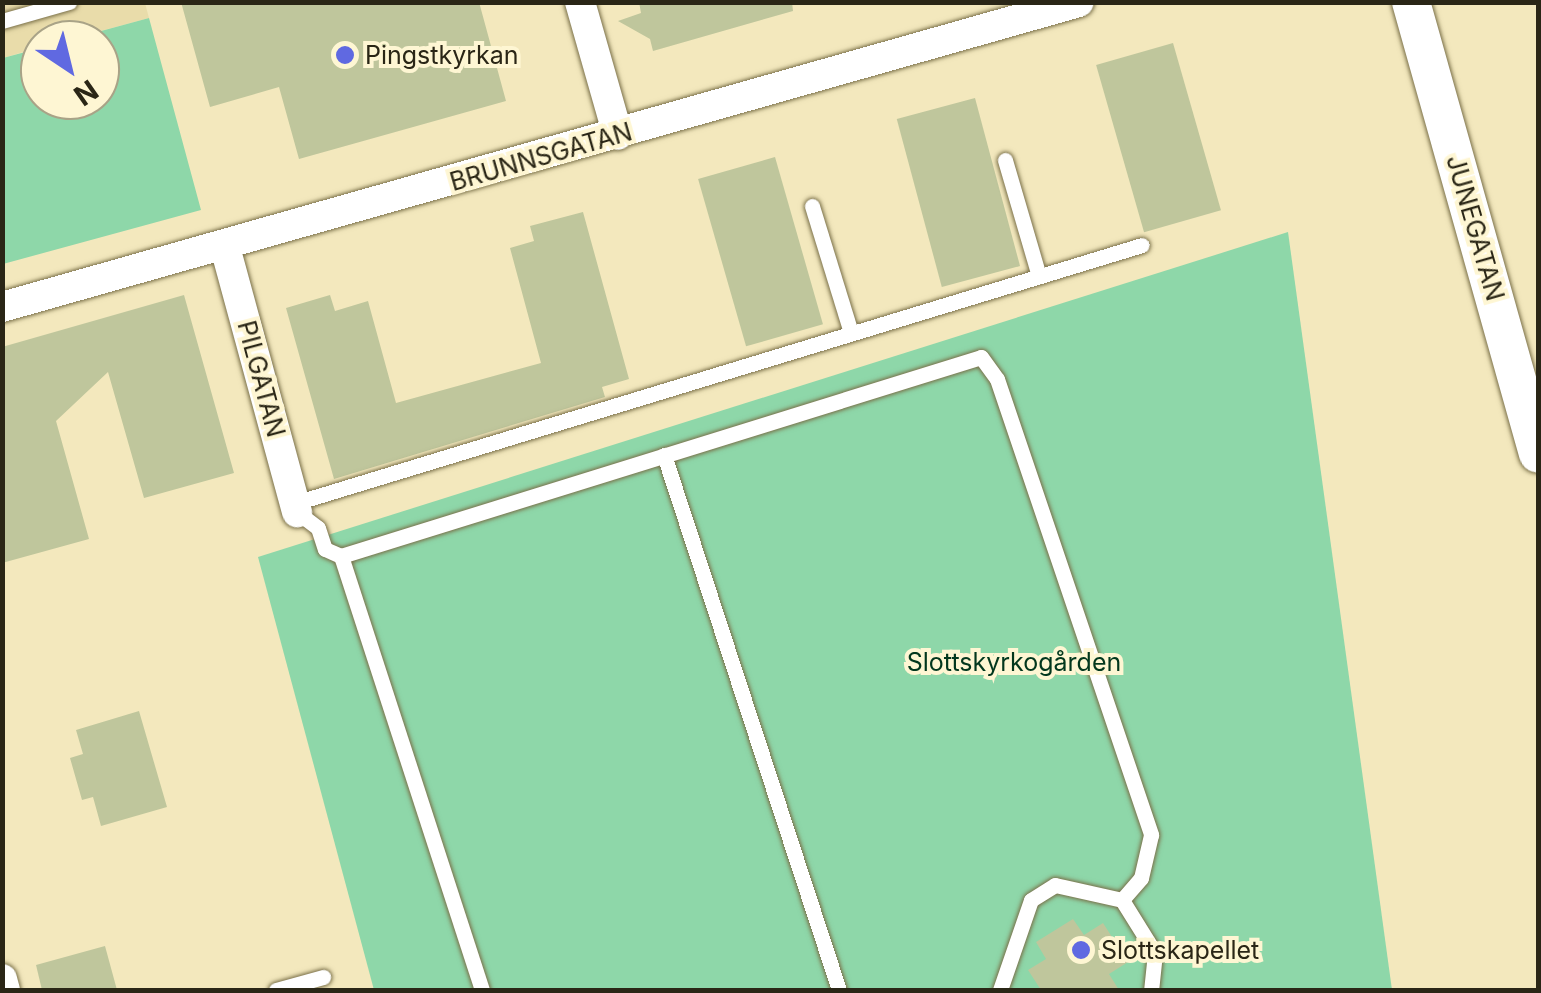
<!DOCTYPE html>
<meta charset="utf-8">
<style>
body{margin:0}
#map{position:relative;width:1541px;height:993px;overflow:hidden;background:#f3e8bd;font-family:Inter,sans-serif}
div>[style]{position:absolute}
.built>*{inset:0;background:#e9dcaa}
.green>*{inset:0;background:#8ed7a9}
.building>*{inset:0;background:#bfc69c;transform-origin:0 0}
.roads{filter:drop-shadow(0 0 2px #7a7049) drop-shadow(0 0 2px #7a7049)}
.service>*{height:15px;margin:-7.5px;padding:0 7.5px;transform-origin:7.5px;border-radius:7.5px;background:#fff}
.minor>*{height:30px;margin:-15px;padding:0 15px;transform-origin:15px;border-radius:15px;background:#fff}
.tertiary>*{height:38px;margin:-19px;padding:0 19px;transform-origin:19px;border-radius:19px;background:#fff}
.dots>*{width:28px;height:28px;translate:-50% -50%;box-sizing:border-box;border:5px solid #fef6d3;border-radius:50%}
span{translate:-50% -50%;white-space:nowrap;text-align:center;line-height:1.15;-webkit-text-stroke:8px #fef6d3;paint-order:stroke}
.poi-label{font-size:25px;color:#2a2616}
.left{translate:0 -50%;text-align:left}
.street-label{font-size:25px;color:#2a2616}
.park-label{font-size:25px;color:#02371d}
.frame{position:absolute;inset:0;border:5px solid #2a2616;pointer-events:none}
.north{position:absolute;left:20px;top:20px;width:100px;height:100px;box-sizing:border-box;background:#fef6d3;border:2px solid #a9a387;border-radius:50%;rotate:145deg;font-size:28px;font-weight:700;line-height:40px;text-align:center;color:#2a2616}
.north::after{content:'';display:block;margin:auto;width:35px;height:45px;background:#6069e1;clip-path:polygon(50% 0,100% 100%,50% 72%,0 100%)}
</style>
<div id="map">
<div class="built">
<div style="clip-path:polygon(3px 3px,145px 3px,149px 18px,67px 40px,40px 40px,40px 47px,3px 58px)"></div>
</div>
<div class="green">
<div style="clip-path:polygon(149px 18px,201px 210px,3px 264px,3px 58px,40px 48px,40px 100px,100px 100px,100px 40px,68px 40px)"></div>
<div style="clip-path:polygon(1288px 232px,1392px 990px,374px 990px,258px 557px)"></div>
</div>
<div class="building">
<div style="clip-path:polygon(181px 2px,479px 2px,506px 101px,299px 159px,279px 87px,210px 107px)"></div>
<div style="clip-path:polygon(639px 2px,792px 2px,793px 11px,653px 51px,650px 39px,618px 21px,641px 13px)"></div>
<div style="left:1173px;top:43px;width:174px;height:80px;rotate:74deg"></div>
<div style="left:975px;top:98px;width:174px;height:81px;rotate:75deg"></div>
<div style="left:775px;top:157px;width:174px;height:80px;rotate:74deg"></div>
<div style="clip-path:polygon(583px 212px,629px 379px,602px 387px,605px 397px,334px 479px,286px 308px,330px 295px,335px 311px,368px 301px,396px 403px,541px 363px,510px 248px,534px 241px,530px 226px)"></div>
<div style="clip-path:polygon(184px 295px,234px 473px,144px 498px,108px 372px,56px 421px,89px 539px,2px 563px,2px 347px)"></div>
<div style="clip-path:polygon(139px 711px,167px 807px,101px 826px,93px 797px,82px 800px,70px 758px,83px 754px,76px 730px)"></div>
<div style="clip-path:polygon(1073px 919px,1084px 935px,1103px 923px,1128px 962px,1109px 974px,1119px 990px,1041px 990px,1028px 970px,1046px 959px,1036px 942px)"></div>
<div style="clip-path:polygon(105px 946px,117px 990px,42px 990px,36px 965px)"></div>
</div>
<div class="roads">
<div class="service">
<div style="left:2px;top:21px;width:70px;rotate:-15.8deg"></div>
<div style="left:1005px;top:160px;width:121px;rotate:73.7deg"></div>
<div style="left:812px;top:206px;width:133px;rotate:72.9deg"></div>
<div style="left:664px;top:455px;width:563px;rotate:71.89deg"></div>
<div style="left:295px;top:503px;width:885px;rotate:-16.94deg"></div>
<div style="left:297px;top:512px;width:26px;rotate:37deg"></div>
<div style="left:318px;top:528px;width:22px;rotate:72deg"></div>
<div style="left:325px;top:549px;width:17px;rotate:24deg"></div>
<div style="left:341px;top:556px;width:456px;rotate:72deg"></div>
<div style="left:341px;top:556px;width:670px;rotate:-17.27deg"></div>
<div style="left:981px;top:357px;width:27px;rotate:54deg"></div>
<div style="left:997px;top:379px;width:481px;rotate:71.3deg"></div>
<div style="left:1151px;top:835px;width:44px;rotate:103.1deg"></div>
<div style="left:1141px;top:878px;width:29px;rotate:131deg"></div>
<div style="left:276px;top:990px;width:49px;rotate:-15.5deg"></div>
<div style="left:1000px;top:990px;width:95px;rotate:-71deg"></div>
<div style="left:1031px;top:900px;width:28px;rotate:-32deg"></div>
<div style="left:1055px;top:885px;width:69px;rotate:12.6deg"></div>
<div style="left:1122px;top:900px;width:62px;rotate:58.1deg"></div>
<div style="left:1155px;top:953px;width:37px;rotate:96deg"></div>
</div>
<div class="minor">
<div style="left:580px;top:2px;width:138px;rotate:74.1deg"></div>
<div style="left:225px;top:247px;width:275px;rotate:74.8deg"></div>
<div style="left:2px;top:307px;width:1119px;rotate:-15.81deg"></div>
<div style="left:2px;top:979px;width:11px;rotate:75deg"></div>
</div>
<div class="tertiary">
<div style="left:1411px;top:2px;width:469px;rotate:74.3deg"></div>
</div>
</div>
<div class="dots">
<div style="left:345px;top:55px;background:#6069e1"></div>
<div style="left:1081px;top:950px;background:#6069e1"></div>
</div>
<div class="poi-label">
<span class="left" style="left:365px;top:55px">Pingstkyrkan</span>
<span class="left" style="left:1101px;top:950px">Slottskapellet</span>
</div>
<div class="street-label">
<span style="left:541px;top:157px;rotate:-16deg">BRUNNSGATAN</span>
<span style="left:1475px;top:228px;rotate:74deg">JUNEGATAN</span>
<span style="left:261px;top:379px;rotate:75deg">PILGATAN</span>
</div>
<div class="park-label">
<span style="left:1014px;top:662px">Slottskyrkogården</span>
</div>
<div class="frame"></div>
<div class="north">N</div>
</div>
